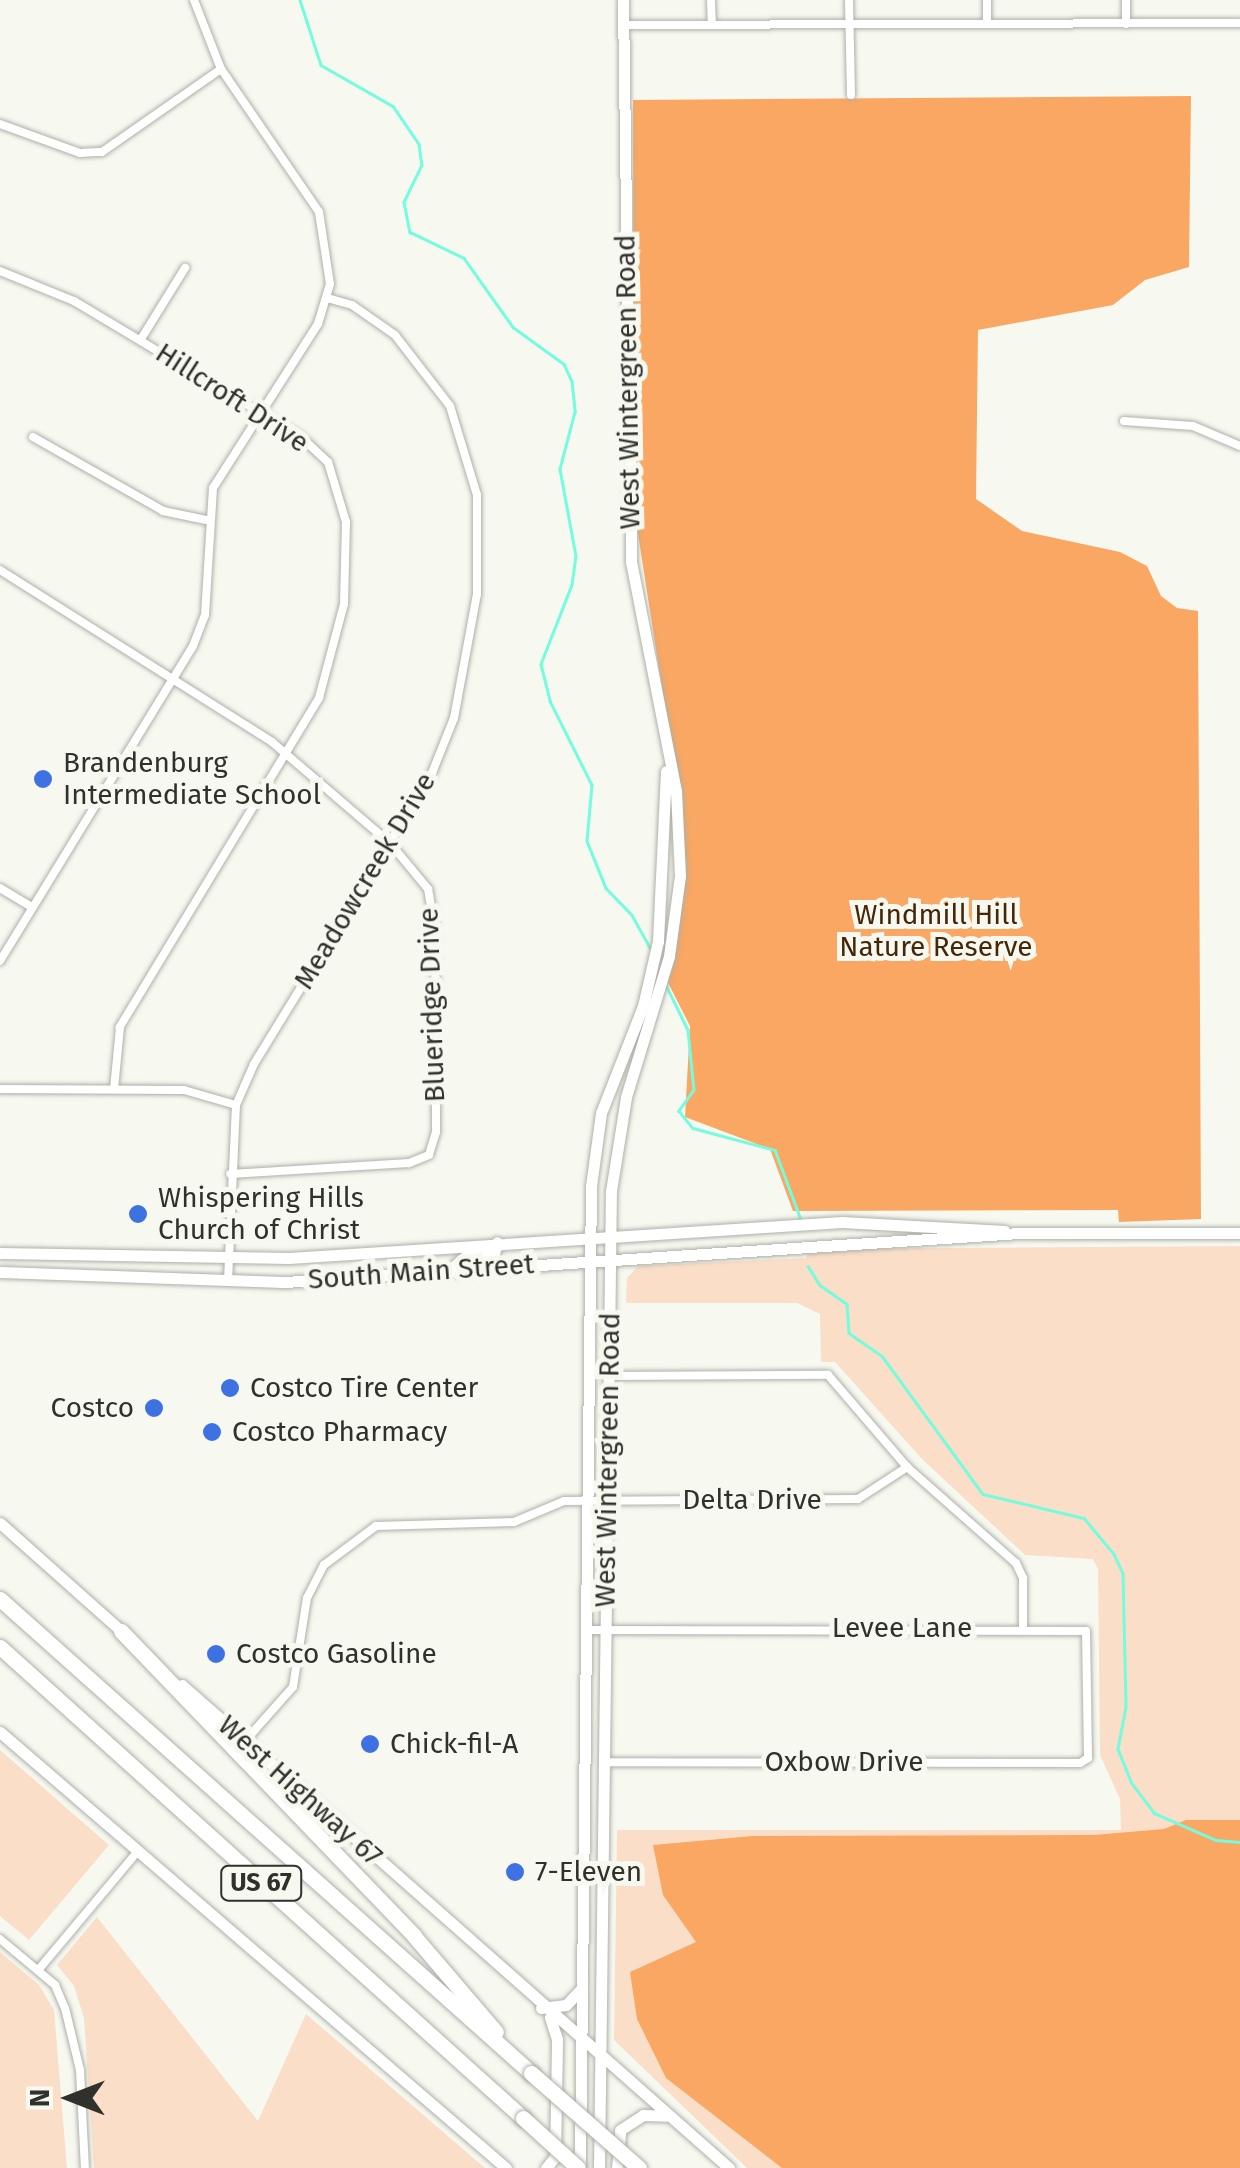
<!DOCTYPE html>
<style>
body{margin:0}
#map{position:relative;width:1240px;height:2168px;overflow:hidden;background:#f7f9f1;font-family:"Fira Sans",sans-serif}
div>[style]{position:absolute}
.green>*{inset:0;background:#fadec8}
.forest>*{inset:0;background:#f9a762}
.stream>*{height:2.5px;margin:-1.25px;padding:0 1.25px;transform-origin:1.25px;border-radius:1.25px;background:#73fcde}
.roads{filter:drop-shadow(0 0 2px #aeb0a8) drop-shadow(0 0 2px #aeb0a8)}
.street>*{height:8px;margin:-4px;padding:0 4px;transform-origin:4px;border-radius:4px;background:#fff}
.secondary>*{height:11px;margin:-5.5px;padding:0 5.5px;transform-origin:5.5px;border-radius:5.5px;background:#fff}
.highway>*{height:15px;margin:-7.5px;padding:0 7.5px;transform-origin:7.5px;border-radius:7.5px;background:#fff}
.bridges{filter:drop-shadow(0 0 2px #aeb0a8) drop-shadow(0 0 2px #aeb0a8)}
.highway-bridge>*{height:15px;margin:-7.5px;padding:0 7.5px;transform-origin:7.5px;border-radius:7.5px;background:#fff}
.dots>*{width:28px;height:28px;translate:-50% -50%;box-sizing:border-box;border:5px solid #f7f9f1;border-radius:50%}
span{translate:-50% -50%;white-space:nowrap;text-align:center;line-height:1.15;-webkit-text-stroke:10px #f7f9f1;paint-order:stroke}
.shield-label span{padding:2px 8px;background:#f7f9f1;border:2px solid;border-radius:8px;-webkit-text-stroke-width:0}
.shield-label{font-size:25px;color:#30302d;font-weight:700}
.street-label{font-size:28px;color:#30302d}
.poi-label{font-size:28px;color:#30302d}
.left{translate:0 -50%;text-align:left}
.right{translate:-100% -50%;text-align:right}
.park-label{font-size:28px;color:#452607}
.north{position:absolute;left:20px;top:2048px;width:100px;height:100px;-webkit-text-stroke:8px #f7f9f1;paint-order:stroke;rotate:270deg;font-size:28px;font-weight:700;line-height:40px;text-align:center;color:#30302d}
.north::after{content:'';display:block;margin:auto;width:35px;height:45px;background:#30302d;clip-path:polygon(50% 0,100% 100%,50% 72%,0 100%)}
</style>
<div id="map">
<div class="green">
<div style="clip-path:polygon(1240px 1246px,1240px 2168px,747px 2168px,614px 2040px,617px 1830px,1121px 1830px,1120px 1799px,1100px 1755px,1098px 1569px,1093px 1559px,1025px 1555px,922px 1459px,835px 1362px,821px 1362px,820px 1314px,797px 1303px,626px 1303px,627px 1278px,638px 1266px,806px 1258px,809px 1249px)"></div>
<div style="clip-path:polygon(0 1750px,109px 1845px,29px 1940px,0 1916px)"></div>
<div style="clip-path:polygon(97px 1917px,258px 2121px,306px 2014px,485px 2168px,94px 2168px,84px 2018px,74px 1986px,57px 1965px)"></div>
<div style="clip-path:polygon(0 1952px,39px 1985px,54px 2010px,67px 2168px,0 2168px)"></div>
</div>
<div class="forest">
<div style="clip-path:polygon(1191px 96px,1189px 267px,1145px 280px,1113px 305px,978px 330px,976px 499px,1022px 531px,1120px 552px,1147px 566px,1161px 596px,1177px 608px,1198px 611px,1201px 1219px,1119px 1222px,1118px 1210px,793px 1211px,770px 1149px,685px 1117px,690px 1026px,661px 969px,677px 881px,680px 804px,634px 508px,633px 100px)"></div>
<div style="clip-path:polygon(1186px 1820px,1240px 1820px,1240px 2168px,782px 2168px,666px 2078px,637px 2019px,630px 1972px,696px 1942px,663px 1895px,653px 1845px,753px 1836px,1094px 1835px,1164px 1829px)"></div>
</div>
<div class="stream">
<div style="left:300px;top:0;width:68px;rotate:72.1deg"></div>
<div style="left:321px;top:65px;width:83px;rotate:29.7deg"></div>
<div style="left:393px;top:106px;width:46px;rotate:55.6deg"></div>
<div style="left:419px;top:144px;width:21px;rotate:82deg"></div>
<div style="left:422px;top:165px;width:41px;rotate:115.9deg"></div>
<div style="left:404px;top:202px;width:31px;rotate:79deg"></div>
<div style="left:410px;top:232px;width:60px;rotate:25.7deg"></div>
<div style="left:464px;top:258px;width:85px;rotate:54.6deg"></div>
<div style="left:513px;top:327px;width:63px;rotate:36deg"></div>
<div style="left:564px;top:364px;width:19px;rotate:65deg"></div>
<div style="left:572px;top:381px;width:31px;rotate:84deg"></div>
<div style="left:575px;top:412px;width:59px;rotate:104.7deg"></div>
<div style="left:560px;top:469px;width:88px;rotate:79.6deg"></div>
<div style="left:576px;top:556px;width:29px;rotate:98deg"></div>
<div style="left:572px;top:585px;width:85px;rotate:111.4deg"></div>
<div style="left:541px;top:664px;width:38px;rotate:76deg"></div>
<div style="left:550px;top:701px;width:94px;rotate:63.4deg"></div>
<div style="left:592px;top:785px;width:56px;rotate:95.1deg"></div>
<div style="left:587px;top:841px;width:51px;rotate:68deg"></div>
<div style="left:606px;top:888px;width:37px;rotate:46deg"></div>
<div style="left:632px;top:915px;width:37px;rotate:61deg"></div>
<div style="left:665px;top:983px;width:52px;rotate:63.9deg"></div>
<div style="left:688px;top:1030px;width:60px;rotate:84.3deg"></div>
<div style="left:694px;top:1090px;width:26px;rotate:126deg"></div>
<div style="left:679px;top:1111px;width:22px;rotate:51deg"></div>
<div style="left:693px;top:1128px;width:85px;rotate:15deg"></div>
<div style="left:775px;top:1150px;width:72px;rotate:69.5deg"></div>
<div style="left:808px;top:1266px;width:22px;rotate:58deg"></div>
<div style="left:820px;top:1285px;width:33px;rotate:35deg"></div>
<div style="left:847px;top:1304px;width:29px;rotate:86deg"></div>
<div style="left:849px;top:1333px;width:40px;rotate:34.9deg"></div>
<div style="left:882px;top:1356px;width:171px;rotate:53.8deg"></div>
<div style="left:983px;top:1494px;width:104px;rotate:13.4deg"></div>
<div style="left:1084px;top:1518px;width:47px;rotate:50.2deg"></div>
<div style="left:1114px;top:1554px;width:21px;rotate:65deg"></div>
<div style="left:1123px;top:1573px;width:134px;rotate:88.7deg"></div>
<div style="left:1126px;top:1707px;width:43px;rotate:100.8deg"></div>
<div style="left:1118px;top:1749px;width:35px;rotate:68deg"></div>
<div style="left:1131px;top:1782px;width:39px;rotate:53deg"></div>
<div style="left:1154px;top:1813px;width:68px;rotate:23.5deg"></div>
<div style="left:1216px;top:1840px;width:24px;rotate:5deg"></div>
</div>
<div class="roads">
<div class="street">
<div style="left:711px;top:0;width:25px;rotate:88deg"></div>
<div style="left:849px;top:0;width:95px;rotate:88.8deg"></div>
<div style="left:987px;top:0;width:24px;rotate:90deg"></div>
<div style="left:1126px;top:0;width:24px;rotate:90deg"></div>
<div style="left:623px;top:25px;width:617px;rotate:-0.19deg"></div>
<div style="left:0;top:124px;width:85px;rotate:19.9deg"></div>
<div style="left:80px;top:153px;width:22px;rotate:-3deg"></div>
<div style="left:102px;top:152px;width:145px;rotate:-34.9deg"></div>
<div style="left:0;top:271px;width:80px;rotate:22.1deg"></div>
<div style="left:74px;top:301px;width:265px;rotate:30.9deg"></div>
<div style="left:301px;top:437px;width:37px;rotate:43deg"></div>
<div style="left:328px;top:462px;width:63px;rotate:73.3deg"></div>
<div style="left:346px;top:522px;width:82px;rotate:91.4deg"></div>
<div style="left:344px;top:604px;width:97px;rotate:104.9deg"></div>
<div style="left:319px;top:698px;width:385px;rotate:121.2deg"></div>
<div style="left:120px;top:1027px;width:62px;rotate:95.5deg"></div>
<div style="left:141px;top:339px;width:84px;rotate:-58.2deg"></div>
<div style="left:1124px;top:421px;width:69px;rotate:4.1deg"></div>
<div style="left:1193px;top:426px;width:51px;rotate:23.1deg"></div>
<div style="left:33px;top:437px;width:150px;rotate:29.6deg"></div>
<div style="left:163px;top:511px;width:44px;rotate:11.8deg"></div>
<div style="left:0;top:570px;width:322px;rotate:32.3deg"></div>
<div style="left:272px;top:742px;width:155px;rotate:40.6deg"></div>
<div style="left:390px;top:843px;width:60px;rotate:50.4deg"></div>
<div style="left:428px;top:889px;width:40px;rotate:80deg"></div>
<div style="left:435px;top:928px;width:204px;rotate:89.7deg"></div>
<div style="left:436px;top:1132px;width:24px;rotate:107deg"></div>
<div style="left:429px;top:1155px;width:22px;rotate:158deg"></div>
<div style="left:409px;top:1163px;width:179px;rotate:176.5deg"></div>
<div style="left:0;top:888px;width:35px;rotate:31deg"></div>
<div style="left:0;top:961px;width:369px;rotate:-58.5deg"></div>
<div style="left:193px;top:646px;width:33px;rotate:-69deg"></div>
<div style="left:205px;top:615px;width:127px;rotate:-86.4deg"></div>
<div style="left:213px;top:488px;width:195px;rotate:-57.4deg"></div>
<div style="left:318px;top:324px;width:42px;rotate:-73.3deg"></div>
<div style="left:330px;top:284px;width:73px;rotate:-98.7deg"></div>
<div style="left:319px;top:212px;width:173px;rotate:-124.4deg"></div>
<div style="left:221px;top:69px;width:74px;rotate:-111.4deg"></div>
<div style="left:0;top:1089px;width:184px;rotate:0.3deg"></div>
<div style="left:184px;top:1090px;width:54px;rotate:16.1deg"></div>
<div style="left:228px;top:1281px;width:176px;rotate:-87.4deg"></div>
<div style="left:236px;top:1105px;width:45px;rotate:-66.3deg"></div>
<div style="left:254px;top:1064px;width:341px;rotate:-58.5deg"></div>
<div style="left:432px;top:773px;width:59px;rotate:-68.2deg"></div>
<div style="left:454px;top:718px;width:126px;rotate:-79.5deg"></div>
<div style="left:477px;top:594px;width:99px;rotate:-90deg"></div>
<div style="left:477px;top:495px;width:93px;rotate:-106.9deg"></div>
<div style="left:450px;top:406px;width:90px;rotate:-127.8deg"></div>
<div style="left:395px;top:335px;width:52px;rotate:-145.1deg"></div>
<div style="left:352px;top:305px;width:26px;rotate:-164deg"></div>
<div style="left:609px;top:1376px;width:219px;rotate:-0.3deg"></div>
<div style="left:828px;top:1375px;width:121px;rotate:49.3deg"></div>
<div style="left:907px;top:1467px;width:145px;rotate:41.4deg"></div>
<div style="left:1016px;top:1563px;width:17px;rotate:65deg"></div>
<div style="left:1023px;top:1578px;width:50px;rotate:90deg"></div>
<div style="left:585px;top:1630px;width:501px;rotate:0.11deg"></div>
<div style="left:1086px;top:1631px;width:127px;rotate:89.1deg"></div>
<div style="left:1088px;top:1758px;width:9px;rotate:148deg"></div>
<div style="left:1080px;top:1763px;width:475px;rotate:-179.9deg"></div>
<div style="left:245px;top:1741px;width:72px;rotate:-48.4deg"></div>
<div style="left:293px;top:1687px;width:90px;rotate:-81.1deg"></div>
<div style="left:307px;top:1598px;width:37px;rotate:-63deg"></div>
<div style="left:324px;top:1565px;width:65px;rotate:-36.9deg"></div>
<div style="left:376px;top:1526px;width:138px;rotate:-1.7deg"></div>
<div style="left:514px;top:1522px;width:54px;rotate:-22.8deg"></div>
<div style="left:564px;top:1501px;width:294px;rotate:-0.4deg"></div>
<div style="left:858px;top:1499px;width:59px;rotate:-33.1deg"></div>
<div style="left:0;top:1939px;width:72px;rotate:39.9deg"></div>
<div style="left:55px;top:1985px;width:25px;rotate:67deg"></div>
<div style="left:65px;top:2008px;width:64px;rotate:76.4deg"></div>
<div style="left:80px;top:2070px;width:98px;rotate:87.1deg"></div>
<div style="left:39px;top:1969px;width:154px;rotate:-50deg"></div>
</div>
<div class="secondary">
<div style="left:0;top:1253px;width:289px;rotate:1deg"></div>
<div style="left:289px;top:1258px;width:554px;rotate:-3.72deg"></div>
<div style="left:842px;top:1222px;width:163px;rotate:3.2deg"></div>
<div style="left:451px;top:1269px;width:20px;rotate:-41deg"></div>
<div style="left:466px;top:1256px;width:28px;rotate:-4deg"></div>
<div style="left:494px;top:1254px;width:12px;rotate:-76deg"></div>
<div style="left:0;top:1272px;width:285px;rotate:2deg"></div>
<div style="left:285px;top:1282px;width:736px;rotate:-3.82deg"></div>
<div style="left:1019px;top:1233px;width:221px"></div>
<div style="left:0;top:1523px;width:170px;rotate:41.7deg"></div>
<div style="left:182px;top:1685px;width:730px;rotate:41.44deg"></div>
<div style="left:0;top:1732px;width:668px;rotate:40.75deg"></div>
<div style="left:541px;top:2008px;width:25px;rotate:-7deg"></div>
<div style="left:566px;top:2005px;width:22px;rotate:-47deg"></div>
<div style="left:546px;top:2168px;width:14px;rotate:-51deg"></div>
<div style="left:555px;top:2157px;width:118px;rotate:-89deg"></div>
<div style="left:557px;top:2039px;width:23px;rotate:-108deg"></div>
<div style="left:580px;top:2168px;width:982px;rotate:-89.36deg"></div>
<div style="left:591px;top:1186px;width:74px;rotate:-82.2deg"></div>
<div style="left:601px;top:1113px;width:115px;rotate:-68.6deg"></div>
<div style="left:643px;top:1006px;width:67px;rotate:-77deg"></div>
<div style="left:658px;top:941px;width:170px;rotate:-87.3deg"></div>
<div style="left:599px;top:2168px;width:977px;rotate:-89.3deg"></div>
<div style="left:611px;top:1191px;width:95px;rotate:-80.9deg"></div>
<div style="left:626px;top:1097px;width:147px;rotate:-73deg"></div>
<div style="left:669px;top:956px;width:81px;rotate:-82.2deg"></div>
<div style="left:680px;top:876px;width:85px;rotate:-92.7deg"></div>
<div style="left:676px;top:791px;width:233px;rotate:-101.1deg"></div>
<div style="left:631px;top:562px;width:562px;rotate:-90.82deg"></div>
<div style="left:617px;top:2168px;width:38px;rotate:-85deg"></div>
<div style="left:620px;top:2130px;width:27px;rotate:-33deg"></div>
<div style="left:643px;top:2115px;width:23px;rotate:2deg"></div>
</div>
<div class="highway">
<div style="left:0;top:1599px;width:712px;rotate:41.75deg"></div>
<div style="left:121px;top:1631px;width:423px;rotate:46.1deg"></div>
<div style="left:414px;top:1936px;width:126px;rotate:49.5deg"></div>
<div style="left:0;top:1647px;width:704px;rotate:42.01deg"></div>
</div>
</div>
<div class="bridges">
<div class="highway-bridge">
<div style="left:531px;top:2073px;width:144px;rotate:41.3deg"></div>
<div style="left:523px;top:2118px;width:74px;rotate:42.3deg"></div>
</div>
</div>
<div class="dots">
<div style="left:43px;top:779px;background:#3e71e2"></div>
<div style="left:138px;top:1214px;background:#3e71e2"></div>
<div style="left:230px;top:1388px;background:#3e71e2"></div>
<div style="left:154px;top:1408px;background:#3e71e2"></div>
<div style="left:212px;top:1432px;background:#3e71e2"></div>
<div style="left:216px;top:1654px;background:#3e71e2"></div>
<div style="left:370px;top:1744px;background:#3e71e2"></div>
<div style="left:515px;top:1872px;background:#3e71e2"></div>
</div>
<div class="shield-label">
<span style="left:261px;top:1883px">US 67</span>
</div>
<div class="street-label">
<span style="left:628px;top:382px;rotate:-91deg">West Wintergreen Road</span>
<span style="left:232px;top:398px;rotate:33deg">Hillcroft Drive</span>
<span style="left:365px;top:881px;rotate:-59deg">Meadowcreek Drive</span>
<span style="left:432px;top:1005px;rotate:-92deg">Blueridge Drive</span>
<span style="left:421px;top:1272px;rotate:-4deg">South Main Street</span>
<span style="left:608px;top:1460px;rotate:-89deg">West Wintergreen Road</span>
<span style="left:752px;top:1500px">Delta Drive</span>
<span style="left:902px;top:1628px">Levee Lane</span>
<span style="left:844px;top:1762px">Oxbow Drive</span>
<span style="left:300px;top:1791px;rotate:42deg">West Highway 67</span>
</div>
<div class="poi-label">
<span class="left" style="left:63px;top:779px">Brandenburg<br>Intermediate School</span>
<span class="left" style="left:158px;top:1214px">Whispering Hills<br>Church of Christ</span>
<span class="left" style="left:250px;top:1388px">Costco Tire Center</span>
<span class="right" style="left:134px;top:1408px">Costco</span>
<span class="left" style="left:232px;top:1432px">Costco Pharmacy</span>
<span class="left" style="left:236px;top:1654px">Costco Gasoline</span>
<span class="left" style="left:390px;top:1744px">Chick-fil-A</span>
<span class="left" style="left:535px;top:1872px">7-Eleven</span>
</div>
<div class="park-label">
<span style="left:936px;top:931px">Windmill Hill<br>Nature Reserve</span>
</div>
<div class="north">N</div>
</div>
